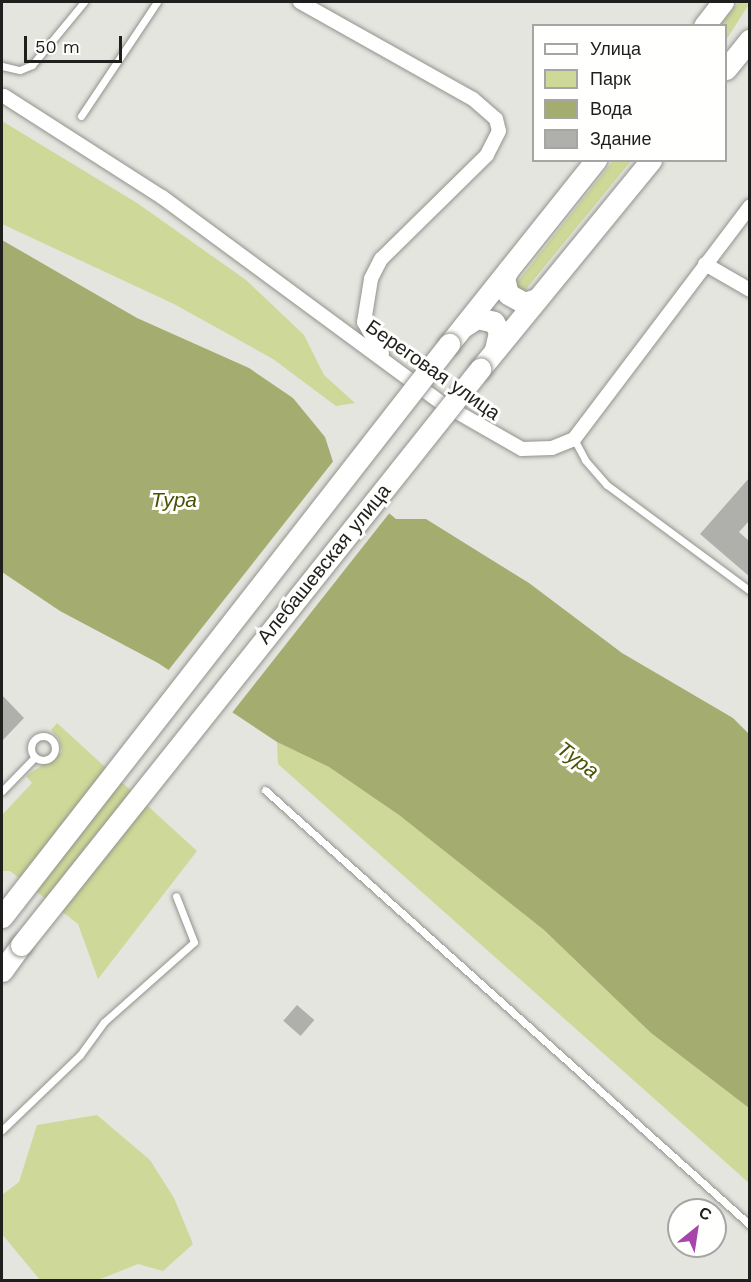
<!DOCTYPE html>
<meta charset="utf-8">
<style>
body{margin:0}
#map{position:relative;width:751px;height:1282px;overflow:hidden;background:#e4e5df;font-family:"Work Sans",sans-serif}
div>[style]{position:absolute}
.green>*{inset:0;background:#ced898}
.water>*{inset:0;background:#a4ad6f}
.pier>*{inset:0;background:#e4e5df}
.building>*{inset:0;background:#afb0ab;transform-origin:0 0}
.roads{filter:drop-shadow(0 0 2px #92938d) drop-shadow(0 0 2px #92938d)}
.service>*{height:7px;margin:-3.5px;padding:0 3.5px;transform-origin:3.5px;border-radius:3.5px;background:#fff}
.service>.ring{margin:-3.5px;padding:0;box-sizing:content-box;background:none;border:7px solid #fff;border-radius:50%}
.minor>*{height:14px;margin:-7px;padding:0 7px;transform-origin:7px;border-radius:7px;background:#fff}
.primary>*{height:21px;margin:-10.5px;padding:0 10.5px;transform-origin:10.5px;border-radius:10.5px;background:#fff}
.bridges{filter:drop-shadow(0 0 2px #92938d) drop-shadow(0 0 2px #92938d)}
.primary-bridge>*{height:21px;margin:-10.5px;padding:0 10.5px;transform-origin:10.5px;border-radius:10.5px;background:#fff}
span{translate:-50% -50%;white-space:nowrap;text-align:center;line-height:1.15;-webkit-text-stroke:6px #fffffe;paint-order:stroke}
.street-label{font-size:20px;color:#1f1f1d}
.water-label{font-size:21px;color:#4b5205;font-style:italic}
.frame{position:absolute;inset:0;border:3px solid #1f1f1d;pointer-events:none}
.legend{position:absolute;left:532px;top:24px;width:195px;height:138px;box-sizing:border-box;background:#fffffe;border:2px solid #a5a5a4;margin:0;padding:8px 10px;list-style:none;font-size:18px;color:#1f1f1d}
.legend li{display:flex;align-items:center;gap:12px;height:30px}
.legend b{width:30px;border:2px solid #a5a5a4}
.north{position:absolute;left:667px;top:1198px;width:60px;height:60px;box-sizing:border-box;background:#fffffe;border:2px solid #a5a5a4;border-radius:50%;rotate:30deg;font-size:16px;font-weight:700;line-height:24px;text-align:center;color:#1f1f1d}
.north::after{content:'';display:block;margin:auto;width:21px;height:27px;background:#a745ad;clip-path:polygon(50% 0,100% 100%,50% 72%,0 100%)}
.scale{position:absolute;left:24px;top:36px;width:98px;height:27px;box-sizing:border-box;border:3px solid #1f1f1d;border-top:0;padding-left:8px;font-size:18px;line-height:21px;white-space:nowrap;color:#1f1f1d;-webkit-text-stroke:4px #fffffe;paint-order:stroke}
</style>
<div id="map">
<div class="green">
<div style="clip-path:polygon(739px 2px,749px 4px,726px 40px,726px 26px,720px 25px)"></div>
<div style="clip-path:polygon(2px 121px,137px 203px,246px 280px,304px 335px,324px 375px,355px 403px,336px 406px,273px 359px,174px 304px,2px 224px)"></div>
<div style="clip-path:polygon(613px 161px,631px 161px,522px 294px,515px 285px)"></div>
<div style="clip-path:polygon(57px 723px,197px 851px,98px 979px,78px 924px,10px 871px,2px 871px,2px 815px,32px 783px,26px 776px,62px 752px,59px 739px,51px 730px)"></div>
<div style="clip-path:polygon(277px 742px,329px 767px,399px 815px,544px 930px,651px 1033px,749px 1108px,749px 1183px,278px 764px)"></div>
<div style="clip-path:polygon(97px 1115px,150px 1160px,174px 1198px,193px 1244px,163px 1271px,138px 1264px,98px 1280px,40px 1280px,2px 1234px,2px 1195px,19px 1182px,37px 1125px)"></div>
</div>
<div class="water">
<div style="clip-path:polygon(2px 240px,137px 318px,249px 368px,293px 398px,325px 437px,335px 468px,396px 519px,426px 519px,529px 583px,622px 653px,733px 718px,749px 734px,749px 1108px,651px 1033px,544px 930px,399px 815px,329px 767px,277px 742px,158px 663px,60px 611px,2px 572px)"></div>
</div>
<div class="pier">
<div style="clip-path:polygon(335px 459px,337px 467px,391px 511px,231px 714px,167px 672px)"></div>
</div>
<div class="building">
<div style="clip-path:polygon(750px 477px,750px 520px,739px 532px,750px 542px,750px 577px,700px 534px)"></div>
<div style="clip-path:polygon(2px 695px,24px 718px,2px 741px)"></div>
<div style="left:297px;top:1005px;width:23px;height:21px;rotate:41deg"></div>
</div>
<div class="roads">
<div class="service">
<div style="left:2px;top:66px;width:18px;rotate:13deg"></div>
<div style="left:20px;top:70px;width:13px;rotate:-23deg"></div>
<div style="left:32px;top:65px;width:82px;rotate:-50.5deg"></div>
<div style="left:81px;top:116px;width:137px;rotate:-56.3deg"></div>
<div style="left:574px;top:439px;width:24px;rotate:62deg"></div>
<div style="left:585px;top:460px;width:33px;rotate:49deg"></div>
<div style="left:607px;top:485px;width:178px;rotate:36.5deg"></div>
<div class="ring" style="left:31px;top:736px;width:17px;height:17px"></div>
<div style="left:265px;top:790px;width:651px;rotate:41.89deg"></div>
<div style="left:2px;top:791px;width:47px;rotate:-45.9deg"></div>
<div style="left:2px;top:1130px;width:108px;rotate:-43.9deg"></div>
<div style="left:80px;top:1055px;width:41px;rotate:-54deg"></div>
<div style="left:104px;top:1022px;width:120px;rotate:-41.6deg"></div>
<div style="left:194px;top:942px;width:49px;rotate:-111.4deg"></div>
</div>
<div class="minor">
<div style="left:300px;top:2px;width:198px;rotate:29.3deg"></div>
<div style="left:473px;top:99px;width:30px;rotate:41deg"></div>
<div style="left:496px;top:119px;width:12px;rotate:76deg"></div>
<div style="left:499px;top:131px;width:27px;rotate:117deg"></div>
<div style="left:487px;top:155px;width:148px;rotate:135.5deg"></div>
<div style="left:381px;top:259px;width:22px;rotate:117deg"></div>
<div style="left:371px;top:279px;width:44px;rotate:99.2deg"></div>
<div style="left:364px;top:322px;width:36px;rotate:60deg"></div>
<div style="left:4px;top:96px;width:188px;rotate:32.6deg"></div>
<div style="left:162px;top:197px;width:349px;rotate:36.4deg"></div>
<div style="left:443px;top:404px;width:91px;rotate:29.7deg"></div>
<div style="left:522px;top:449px;width:30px;rotate:-2deg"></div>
<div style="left:552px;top:448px;width:24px;rotate:-22deg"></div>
<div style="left:574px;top:439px;width:292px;rotate:-52.9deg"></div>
<div style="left:705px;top:264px;width:52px;rotate:30deg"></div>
</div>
<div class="primary">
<div style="left:704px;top:26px;width:31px;rotate:-52deg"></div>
<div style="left:726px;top:69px;width:38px;rotate:-51deg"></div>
<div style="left:508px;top:270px;width:9px;rotate:117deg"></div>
<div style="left:504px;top:278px;width:16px;rotate:76deg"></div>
<div style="left:508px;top:294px;width:18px;rotate:29deg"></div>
<div style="left:524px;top:303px;width:14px;rotate:-17deg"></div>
<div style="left:463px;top:327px;width:17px;rotate:-33deg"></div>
<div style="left:477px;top:318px;width:17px;rotate:13deg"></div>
<div style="left:494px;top:322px;width:11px;rotate:63deg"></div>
<div style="left:499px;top:332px;width:18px;rotate:103deg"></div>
<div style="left:449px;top:344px;width:236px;rotate:-51.4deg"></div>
<div style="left:480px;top:369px;width:270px;rotate:-50.7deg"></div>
<div style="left:2px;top:971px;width:32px;rotate:-54deg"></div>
</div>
</div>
<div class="bridges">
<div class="primary-bridge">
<div style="left:2px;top:917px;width:727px;rotate:-52.04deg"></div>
<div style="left:21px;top:945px;width:737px;rotate:-51.45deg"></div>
</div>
</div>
<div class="street-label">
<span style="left:433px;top:370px;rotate:35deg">Береговая улица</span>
<span style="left:324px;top:564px;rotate:-51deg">Алебашевская улица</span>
</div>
<div class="water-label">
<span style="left:174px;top:500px">Тура</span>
<span style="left:578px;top:760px;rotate:37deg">Тура</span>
</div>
<div class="frame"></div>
<ul class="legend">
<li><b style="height:8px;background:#fff"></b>Улица</li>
<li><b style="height:16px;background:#ced898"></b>Парк</li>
<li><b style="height:16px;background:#a4ad6f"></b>Вода</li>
<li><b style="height:16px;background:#afb0ab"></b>Здание</li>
</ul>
<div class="north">С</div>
<div class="scale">50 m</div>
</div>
